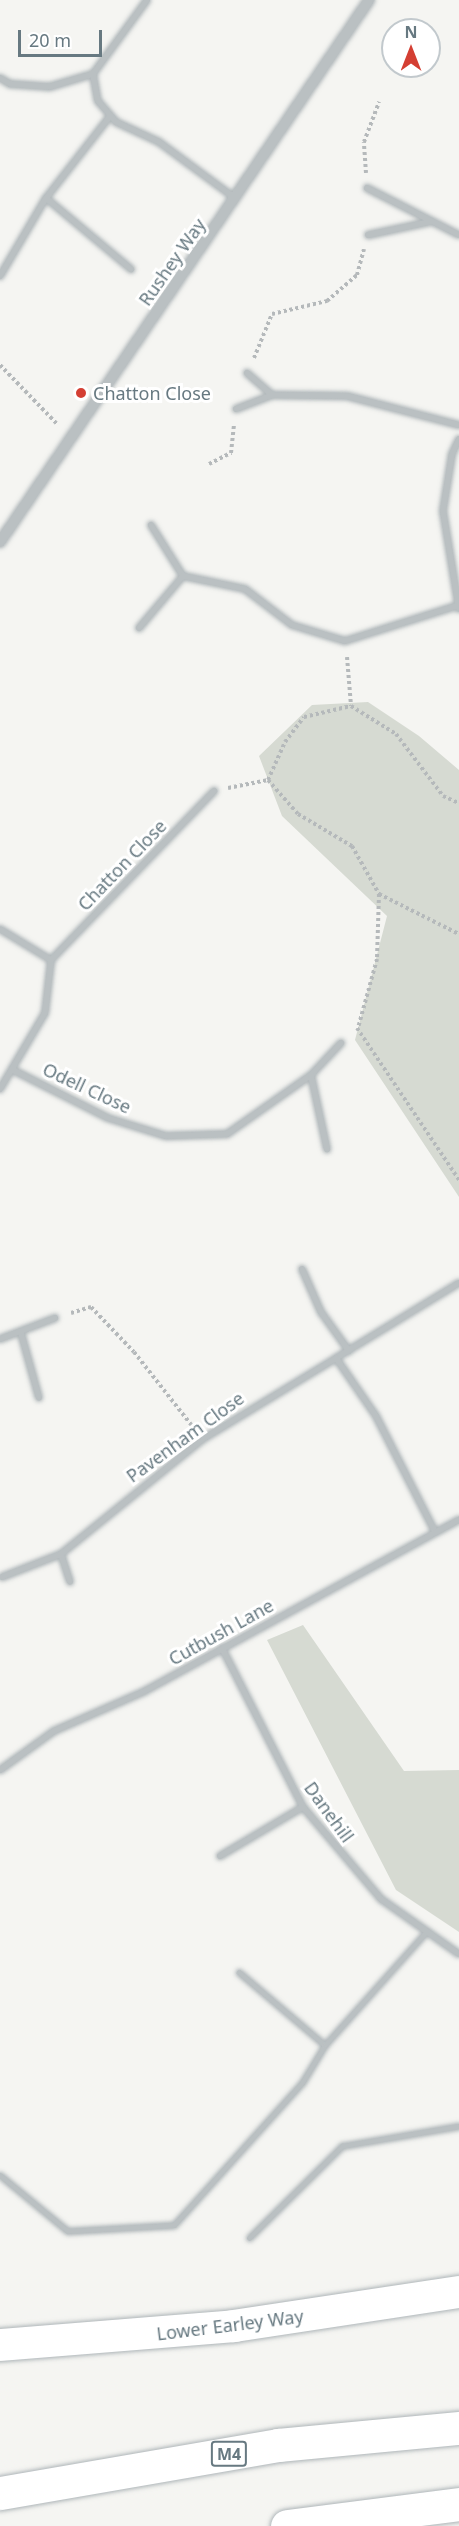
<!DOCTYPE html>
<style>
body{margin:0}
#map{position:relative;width:459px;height:2526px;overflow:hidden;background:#f5f5f2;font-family:"Noto Sans",sans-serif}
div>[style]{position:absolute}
.green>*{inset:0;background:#d6dad2}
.path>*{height:4px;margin-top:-2px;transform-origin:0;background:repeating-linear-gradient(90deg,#b5b9bb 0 3px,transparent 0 6px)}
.roads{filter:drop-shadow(0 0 2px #afb6b9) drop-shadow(0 0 2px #afb6b9)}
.service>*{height:4.5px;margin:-2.25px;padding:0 2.25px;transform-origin:2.25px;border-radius:2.25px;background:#bac0c2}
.minor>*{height:6px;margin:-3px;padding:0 3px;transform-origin:3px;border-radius:3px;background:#bac0c2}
.tertiary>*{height:10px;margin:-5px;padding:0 5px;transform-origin:5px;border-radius:5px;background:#bac0c2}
.secondary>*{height:32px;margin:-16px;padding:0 16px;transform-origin:16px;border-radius:16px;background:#fff}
.motorway>*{height:33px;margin:-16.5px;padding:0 16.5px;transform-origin:16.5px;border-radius:16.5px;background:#fff}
.dots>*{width:16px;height:16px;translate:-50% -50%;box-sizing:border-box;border:3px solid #fff;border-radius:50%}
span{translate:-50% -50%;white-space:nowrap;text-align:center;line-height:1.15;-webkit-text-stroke:6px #fff;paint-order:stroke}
.shield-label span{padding:2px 4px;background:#fff;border:2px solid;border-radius:4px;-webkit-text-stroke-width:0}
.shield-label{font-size:16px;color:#677981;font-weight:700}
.street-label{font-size:18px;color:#677981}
.poi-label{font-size:18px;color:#677981}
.left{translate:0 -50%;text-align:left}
.north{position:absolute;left:381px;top:18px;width:60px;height:60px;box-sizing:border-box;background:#fff;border:2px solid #c2c9cd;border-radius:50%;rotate:0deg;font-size:16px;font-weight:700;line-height:24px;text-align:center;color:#677981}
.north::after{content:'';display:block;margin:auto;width:21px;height:27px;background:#d43f33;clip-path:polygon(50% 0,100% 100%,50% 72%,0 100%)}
.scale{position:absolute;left:18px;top:30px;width:84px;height:27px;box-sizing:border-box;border:3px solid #677981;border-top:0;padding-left:8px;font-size:18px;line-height:21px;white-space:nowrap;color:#677981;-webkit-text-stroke:4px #fff;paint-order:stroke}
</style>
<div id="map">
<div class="green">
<div style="clip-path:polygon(368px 702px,419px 736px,459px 770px,459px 1197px,355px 1040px,387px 916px,282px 816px,259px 756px,312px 705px)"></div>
<div style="clip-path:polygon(303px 1625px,404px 1771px,459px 1770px,459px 1932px,396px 1890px,267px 1640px)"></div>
</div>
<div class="path">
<div style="left:366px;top:173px;width:31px;rotate:-94deg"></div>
<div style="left:364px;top:142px;width:43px;rotate:-69.4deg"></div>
<div style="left:254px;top:358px;width:48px;rotate:-67.8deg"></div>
<div style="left:272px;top:314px;width:57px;rotate:-13.3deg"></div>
<div style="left:327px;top:301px;width:40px;rotate:-41deg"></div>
<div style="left:357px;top:275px;width:27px;rotate:-75deg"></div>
<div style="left:0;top:365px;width:83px;rotate:46deg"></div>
<div style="left:209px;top:464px;width:25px;rotate:-27deg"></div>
<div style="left:231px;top:453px;width:28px;rotate:-84deg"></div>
<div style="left:347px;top:657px;width:49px;rotate:85.3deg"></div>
<div style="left:351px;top:706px;width:53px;rotate:31.9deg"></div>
<div style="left:396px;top:734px;width:78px;rotate:52.8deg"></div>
<div style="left:443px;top:796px;width:17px;rotate:24deg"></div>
<div style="left:268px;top:780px;width:45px;rotate:48.6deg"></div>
<div style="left:298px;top:814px;width:63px;rotate:30.7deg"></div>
<div style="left:352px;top:846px;width:55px;rotate:60.6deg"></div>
<div style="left:379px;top:894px;width:65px;rotate:91.8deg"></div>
<div style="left:377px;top:959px;width:72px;rotate:105.4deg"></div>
<div style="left:228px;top:788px;width:41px;rotate:-11.3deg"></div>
<div style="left:268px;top:780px;width:42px;rotate:-65.9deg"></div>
<div style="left:285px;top:742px;width:31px;rotate:-53deg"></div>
<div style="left:304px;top:717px;width:48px;rotate:-13.2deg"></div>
<div style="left:379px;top:894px;width:89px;rotate:26.6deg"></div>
<div style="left:357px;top:1028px;width:183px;rotate:56.1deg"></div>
<div style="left:71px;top:1313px;width:21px;rotate:-17deg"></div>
<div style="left:91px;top:1307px;width:62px;rotate:46.3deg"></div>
<div style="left:134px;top:1352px;width:95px;rotate:51.8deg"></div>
</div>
<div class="roads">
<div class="service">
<div style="left:239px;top:1972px;width:113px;rotate:40.3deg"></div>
<div style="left:0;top:2175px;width:88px;rotate:39.5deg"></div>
<div style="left:68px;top:2231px;width:106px;rotate:-3.2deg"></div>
<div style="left:174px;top:2225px;width:191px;rotate:-48deg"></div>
<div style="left:302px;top:2083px;width:44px;rotate:-58.8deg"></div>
<div style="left:325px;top:2045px;width:153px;rotate:-48.2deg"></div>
<div style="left:249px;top:2238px;width:131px;rotate:-44.7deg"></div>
<div style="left:342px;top:2146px;width:119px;rotate:-9.7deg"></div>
</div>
<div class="minor">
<div style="left:147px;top:0;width:92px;rotate:126.1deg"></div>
<div style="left:93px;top:74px;width:27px;rotate:80deg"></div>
<div style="left:98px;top:101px;width:28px;rotate:49deg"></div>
<div style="left:116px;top:122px;width:47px;rotate:24.9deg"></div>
<div style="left:159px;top:142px;width:94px;rotate:36.4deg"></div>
<div style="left:0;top:78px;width:12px;rotate:31deg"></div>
<div style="left:10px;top:84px;width:39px;rotate:4deg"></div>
<div style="left:49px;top:87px;width:46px;rotate:-16.5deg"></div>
<div style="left:367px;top:188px;width:103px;rotate:27.1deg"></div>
<div style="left:46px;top:198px;width:111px;rotate:39.9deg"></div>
<div style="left:368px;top:235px;width:62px;rotate:-12deg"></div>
<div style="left:0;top:276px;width:91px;rotate:-59.5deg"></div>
<div style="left:46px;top:198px;width:104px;rotate:-52deg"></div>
<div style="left:247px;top:373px;width:33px;rotate:41deg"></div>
<div style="left:272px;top:395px;width:75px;rotate:0.8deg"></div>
<div style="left:347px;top:396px;width:116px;rotate:14.5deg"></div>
<div style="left:236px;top:409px;width:39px;rotate:-21deg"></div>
<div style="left:459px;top:439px;width:17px;rotate:115deg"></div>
<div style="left:452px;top:454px;width:58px;rotate:99deg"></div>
<div style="left:443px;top:511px;width:99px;rotate:80.7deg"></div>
<div style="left:151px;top:525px;width:60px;rotate:57.9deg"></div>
<div style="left:183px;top:576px;width:63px;rotate:11.8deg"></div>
<div style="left:245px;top:589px;width:59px;rotate:37.5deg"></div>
<div style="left:292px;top:625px;width:55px;rotate:16.8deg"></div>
<div style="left:345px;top:641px;width:116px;rotate:-17.5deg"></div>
<div style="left:139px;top:628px;width:68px;rotate:-49.8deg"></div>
<div style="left:0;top:929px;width:60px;rotate:31.3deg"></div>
<div style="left:13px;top:1070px;width:106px;rotate:26.8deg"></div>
<div style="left:108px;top:1118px;width:61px;rotate:17.2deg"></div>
<div style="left:166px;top:1136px;width:61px;rotate:-1.9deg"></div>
<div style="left:227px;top:1134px;width:103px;rotate:-35.1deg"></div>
<div style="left:311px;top:1075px;width:44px;rotate:-46.8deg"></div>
<div style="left:311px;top:1075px;width:76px;rotate:77.8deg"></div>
<div style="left:0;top:1089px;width:88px;rotate:-59.4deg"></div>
<div style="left:45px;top:1013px;width:53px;rotate:-83.5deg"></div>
<div style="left:51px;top:960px;width:235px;rotate:-46deg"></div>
<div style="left:302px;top:1269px;width:47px;rotate:66.2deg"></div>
<div style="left:321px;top:1312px;width:48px;rotate:54.3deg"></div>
<div style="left:21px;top:1333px;width:67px;rotate:74.5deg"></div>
<div style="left:0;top:1339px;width:59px;rotate:-20.9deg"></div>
<div style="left:336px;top:1358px;width:144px;rotate:-31.4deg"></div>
<div style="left:61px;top:1554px;width:29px;rotate:72deg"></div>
<div style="left:2px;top:1577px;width:63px;rotate:-21.3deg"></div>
<div style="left:61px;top:1554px;width:183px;rotate:-39deg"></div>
<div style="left:203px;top:1439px;width:156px;rotate:-31.3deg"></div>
<div style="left:336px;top:1358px;width:70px;rotate:55.4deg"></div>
<div style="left:376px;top:1416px;width:130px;rotate:63deg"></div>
<div style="left:222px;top:1648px;width:178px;rotate:63deg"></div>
<div style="left:303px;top:1807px;width:121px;rotate:49.7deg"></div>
<div style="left:381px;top:1899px;width:95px;rotate:35.2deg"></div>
<div style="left:0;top:1770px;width:67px;rotate:-35.8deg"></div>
<div style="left:54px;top:1731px;width:99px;rotate:-23.7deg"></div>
<div style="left:145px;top:1691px;width:358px;rotate:-28.6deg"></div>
<div style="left:220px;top:1856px;width:96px;rotate:-30.6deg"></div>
</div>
<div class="tertiary">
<div style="left:0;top:542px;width:656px;rotate:-55.75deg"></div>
</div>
<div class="secondary">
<div style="left:0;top:2345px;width:235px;rotate:-4.6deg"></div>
<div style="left:234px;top:2326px;width:228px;rotate:-8.6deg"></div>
</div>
<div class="motorway">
<div style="left:0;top:2493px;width:282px;rotate:-9.8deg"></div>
<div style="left:278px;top:2445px;width:182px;rotate:-5.4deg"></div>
<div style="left:287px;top:2526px;width:173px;rotate:-7.3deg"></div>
</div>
</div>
<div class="dots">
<div style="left:81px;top:393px;background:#d43f33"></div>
</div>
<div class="shield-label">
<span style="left:229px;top:2454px">M4</span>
</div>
<div class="street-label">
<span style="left:172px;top:262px;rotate:-55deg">Rushey Way</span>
<span style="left:122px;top:865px;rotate:-46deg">Chatton Close</span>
<span style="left:87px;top:1088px;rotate:25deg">Odell Close</span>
<span style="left:185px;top:1437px;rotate:-36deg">Pavenham Close</span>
<span style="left:221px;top:1632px;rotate:-29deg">Cutbush Lane</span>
<span style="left:329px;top:1812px;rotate:54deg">Danehill</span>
<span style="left:230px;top:2325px;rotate:-7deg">Lower Earley Way</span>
</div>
<div class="poi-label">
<span class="left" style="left:93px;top:393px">Chatton Close</span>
</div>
<div class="north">N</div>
<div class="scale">20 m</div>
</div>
